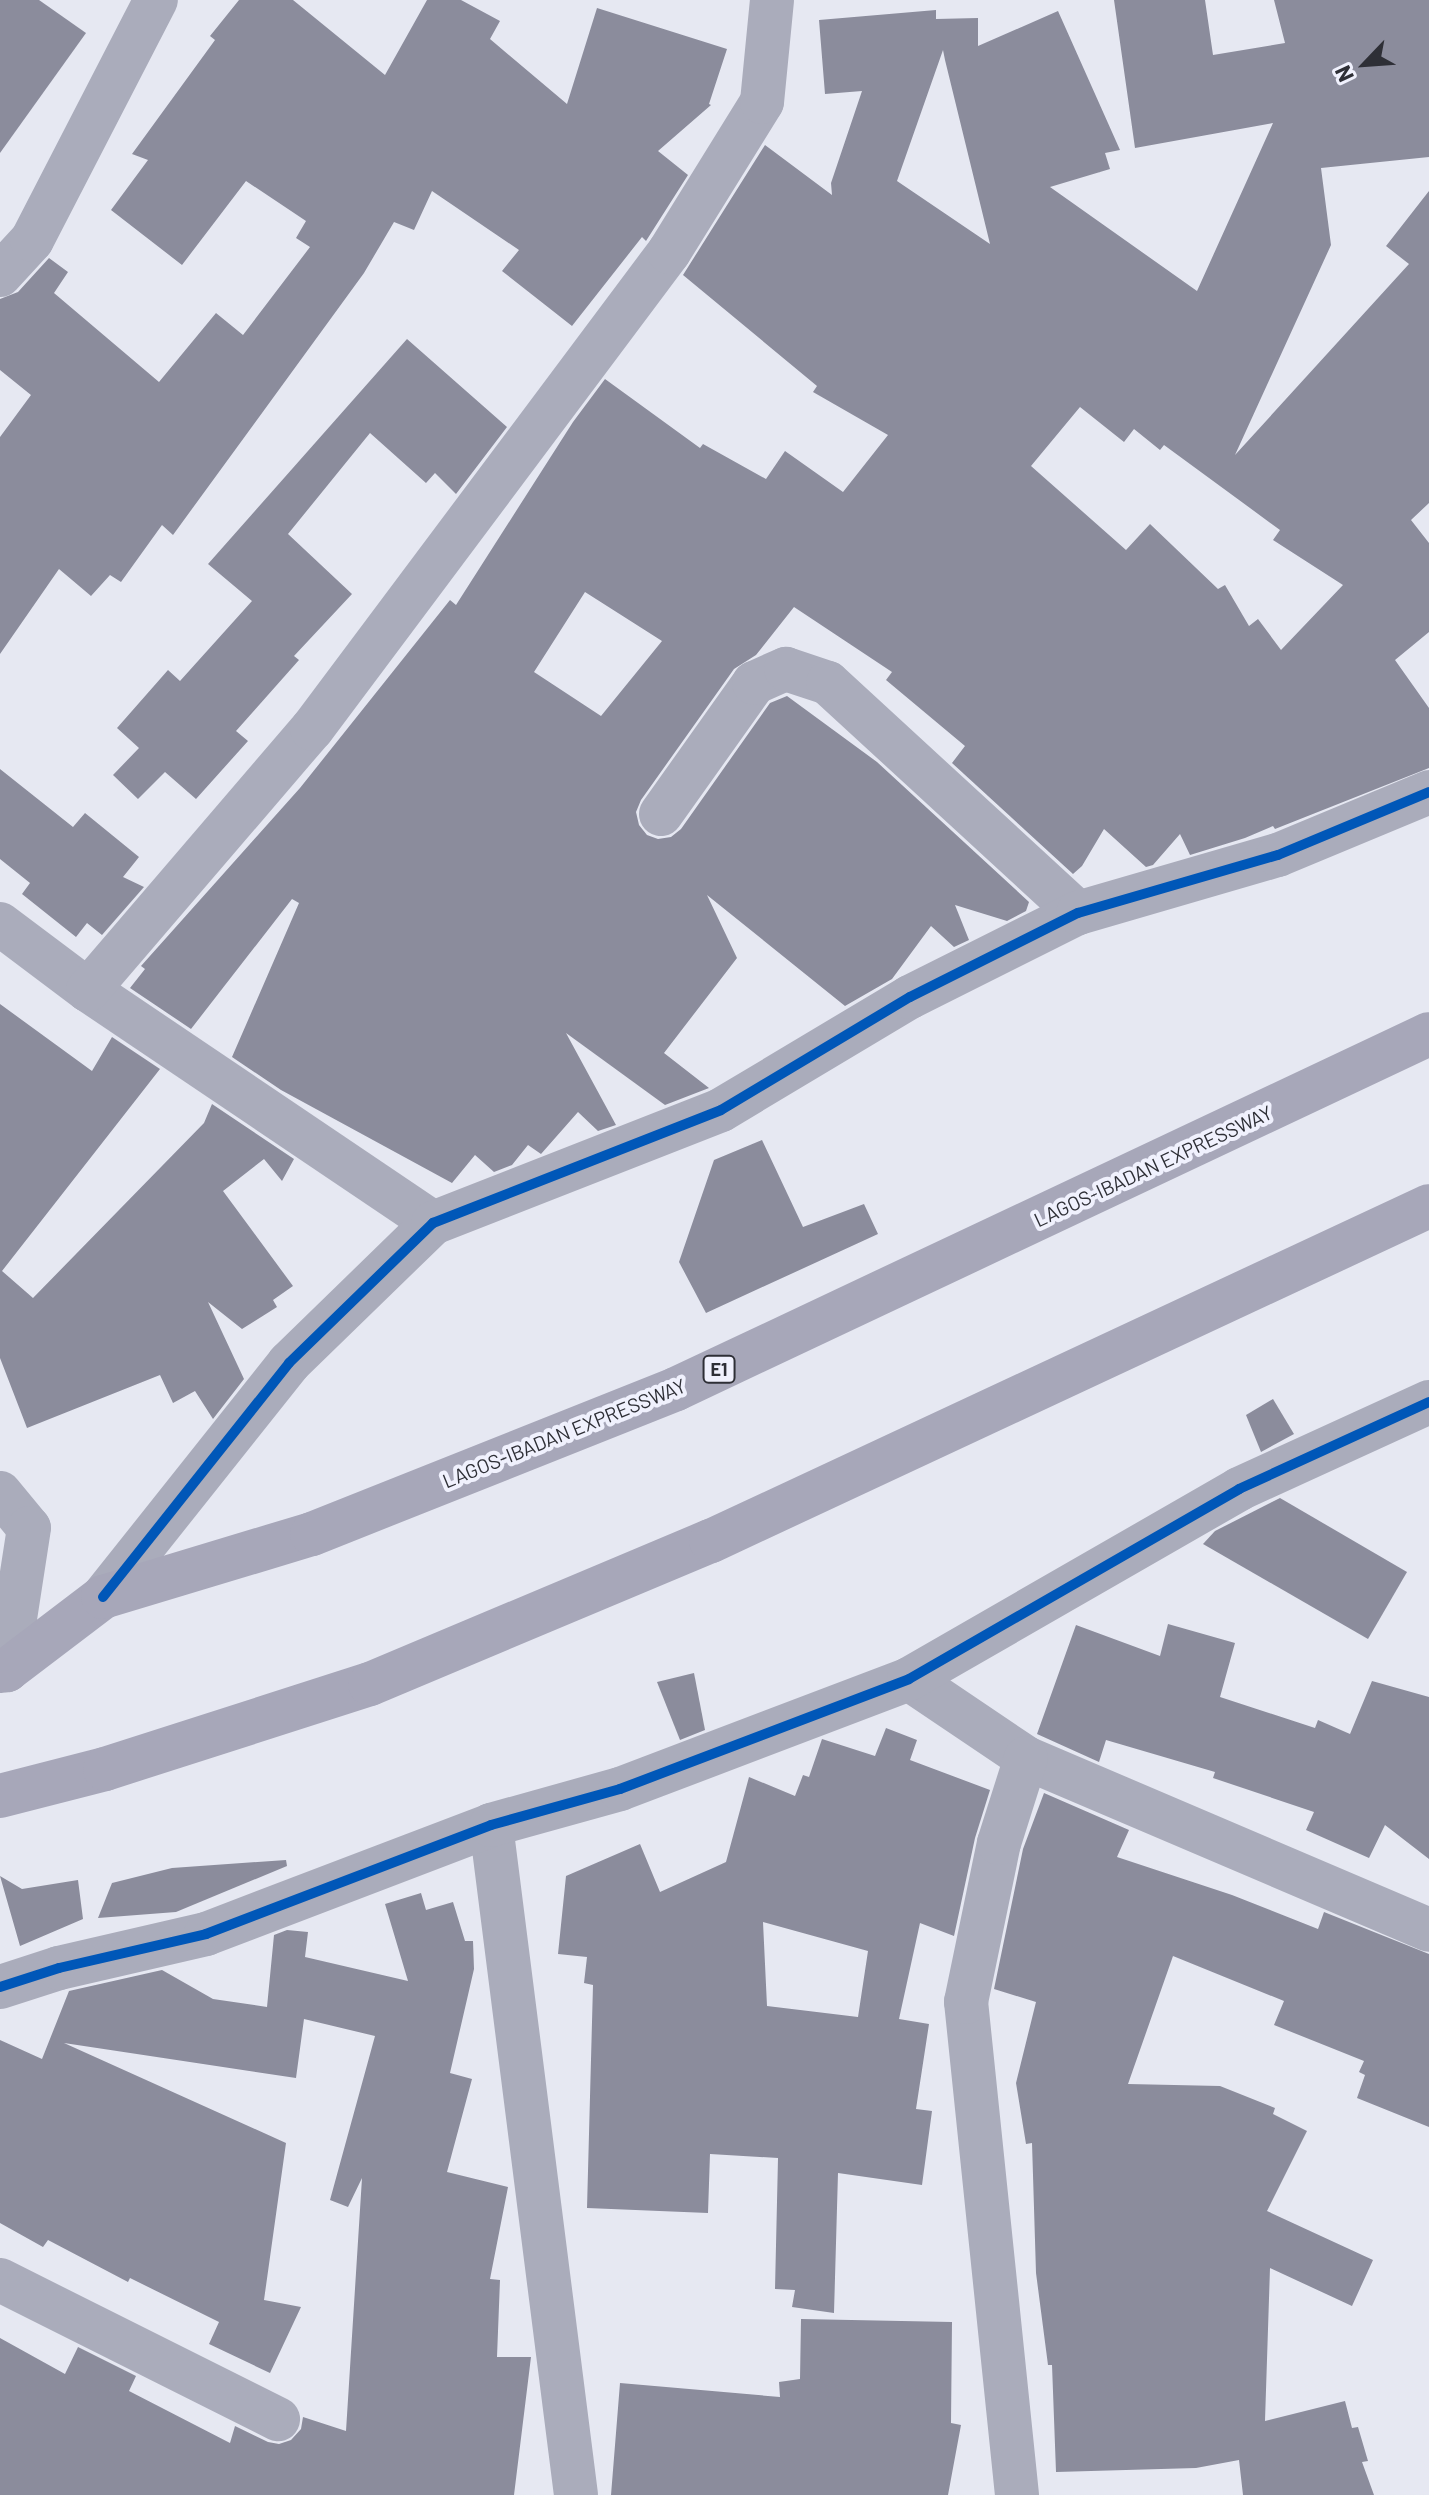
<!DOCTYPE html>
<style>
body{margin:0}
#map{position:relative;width:1429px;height:2495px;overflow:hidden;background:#e6e8f2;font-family:Barlow,sans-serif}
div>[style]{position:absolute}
.building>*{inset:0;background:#8b8c9c}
.minor>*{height:44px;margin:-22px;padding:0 22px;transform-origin:22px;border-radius:22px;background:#aaacbb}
.motorway>*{height:44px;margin:-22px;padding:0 22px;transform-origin:22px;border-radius:22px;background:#a7a7b9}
.cycleway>*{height:10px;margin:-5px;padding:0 5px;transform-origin:5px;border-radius:5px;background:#0057b8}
span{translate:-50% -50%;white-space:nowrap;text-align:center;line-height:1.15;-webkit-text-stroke:8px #f0f1fd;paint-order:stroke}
.shield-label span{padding:2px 6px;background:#f0f1fd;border:2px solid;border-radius:6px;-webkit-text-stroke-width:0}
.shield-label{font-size:18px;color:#2e2f36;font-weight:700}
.street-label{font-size:20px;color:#2e2f36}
.north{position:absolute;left:1325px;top:24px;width:80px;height:80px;-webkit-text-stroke:6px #f0f1fd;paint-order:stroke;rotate:245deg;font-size:22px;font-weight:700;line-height:32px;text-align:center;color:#2e2f36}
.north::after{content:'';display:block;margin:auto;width:28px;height:36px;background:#2e2f36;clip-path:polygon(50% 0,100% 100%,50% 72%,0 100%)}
</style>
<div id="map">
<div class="building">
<div style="clip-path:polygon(0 0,39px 0,86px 33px,0 153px)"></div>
<div style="clip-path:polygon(239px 0,293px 0,385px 75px,427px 0,461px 0,500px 21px,490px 39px,567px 104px,597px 8px,727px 49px,709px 104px,711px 105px,658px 151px,688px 175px,646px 241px,642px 237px,572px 326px,502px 271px,519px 250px,432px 191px,414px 230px,394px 222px,364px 273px,173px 535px,162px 525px,121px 582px,110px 575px,91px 596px,59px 569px,0 654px,0 437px,31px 395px,0 370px,0 299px,18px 292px,49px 258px,68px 272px,54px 293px,159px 382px,216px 313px,243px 335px,310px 247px,296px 238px,306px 221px,246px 181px,182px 265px,111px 210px,148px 160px,132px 154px,215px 40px,210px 36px)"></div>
<div style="clip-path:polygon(evenodd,1114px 0,1205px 0,1213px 55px,1285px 43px,1274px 0,1429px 0,1429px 157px,1321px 168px,1331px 245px,1235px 455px,1409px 264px,1386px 246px,1429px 191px,1429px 503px,1411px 520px,1429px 543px,1429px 632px,1395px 660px,1429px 708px,1429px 768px,1275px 829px,1273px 826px,1245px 838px,1190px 855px,1180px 834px,1153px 865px,1146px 867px,1104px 829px,1082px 866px,1073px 874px,952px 763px,965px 746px,886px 680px,892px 672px,794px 607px,756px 655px,734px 669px,641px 800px,636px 812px,639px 825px,647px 835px,658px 839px,671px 837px,681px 829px,770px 703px,787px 696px,877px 762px,1029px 902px,1026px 911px,1007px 921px,955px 905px,969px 940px,954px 947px,931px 926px,892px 979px,845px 1006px,707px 895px,737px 958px,664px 1053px,709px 1088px,665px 1105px,566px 1033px,616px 1125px,598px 1131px,578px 1112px,541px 1154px,528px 1145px,512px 1165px,494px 1172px,475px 1155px,452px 1183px,281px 1090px,232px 1057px,299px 903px,292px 899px,191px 1029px,130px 988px,145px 969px,141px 966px,300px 788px,450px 600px,456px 605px,573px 422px,605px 379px,700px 448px,703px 444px,766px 479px,785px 451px,843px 492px,888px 435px,813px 392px,817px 386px,683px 275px,765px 145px,832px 195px,831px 183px,862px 91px,825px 94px,819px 20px,936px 10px,936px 19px,978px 18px,978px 46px,1058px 11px,1120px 150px,1105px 153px,1110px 169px,1050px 187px,1197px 291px,1273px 123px,1135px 148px,1114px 0,943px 50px,945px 60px,990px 244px,897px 181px,943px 50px,1114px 0,1080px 407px,1124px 442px,1134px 429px,1160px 450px,1164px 445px,1280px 530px,1273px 540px,1343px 585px,1281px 650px,1258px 619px,1249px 626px,1225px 585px,1218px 589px,1150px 524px,1126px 550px,1031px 466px,1080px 407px,1114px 0,585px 592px,662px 641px,601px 716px,534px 672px,585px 592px)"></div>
<div style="clip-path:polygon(407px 339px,507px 427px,456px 494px,435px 473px,426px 483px,370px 433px,288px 534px,352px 594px,294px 656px,299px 660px,236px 731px,248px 741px,196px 799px,165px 772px,138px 799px,113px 775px,139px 748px,117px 728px,168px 670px,180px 681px,252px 601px,208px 564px)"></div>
<div style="clip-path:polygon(0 769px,73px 827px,85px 813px,139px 857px,123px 877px,144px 887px,102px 935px,87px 923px,76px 937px,22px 894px,30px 883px,0 859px)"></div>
<div style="clip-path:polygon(0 1004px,92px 1071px,112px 1037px,160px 1069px,2px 1271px,33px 1298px,204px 1123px,212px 1104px,294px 1159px,282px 1181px,264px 1159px,223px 1191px,293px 1286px,273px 1300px,277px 1307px,242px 1329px,208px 1302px,244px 1379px,213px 1419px,195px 1391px,173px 1403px,160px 1375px,27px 1428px,0 1358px)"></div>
<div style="clip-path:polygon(762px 1140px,803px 1227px,864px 1204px,878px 1234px,706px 1313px,679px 1262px,714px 1160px)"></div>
<div style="clip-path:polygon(1273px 1399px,1294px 1434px,1261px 1452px,1246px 1415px)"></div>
<div style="clip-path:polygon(1280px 1498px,1407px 1572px,1368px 1639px,1203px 1544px,1215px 1531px)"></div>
<div style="clip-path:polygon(1168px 1624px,1235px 1643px,1220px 1697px,1315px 1728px,1318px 1720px,1350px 1734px,1372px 1681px,1429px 1697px,1429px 1859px,1385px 1825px,1369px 1858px,1306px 1830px,1314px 1812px,1213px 1778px,1215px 1772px,1106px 1740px,1099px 1762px,1037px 1734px,1076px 1625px,1160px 1656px)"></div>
<div style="clip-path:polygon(694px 1673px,705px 1730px,680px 1740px,657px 1682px)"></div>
<div style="clip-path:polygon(evenodd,886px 1728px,917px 1740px,910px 1760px,990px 1790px,975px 1838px,954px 1936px,920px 1923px,899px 2019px,929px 2024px,916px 2109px,932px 2111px,922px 2185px,838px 2173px,834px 2313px,792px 2307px,795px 2290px,775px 2289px,778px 2158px,710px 2154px,708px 2213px,587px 2208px,593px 1985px,584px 1983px,587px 1957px,558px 1954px,566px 1876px,640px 1844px,660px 1892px,726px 1862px,749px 1777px,795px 1796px,803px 1775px,809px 1777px,822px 1739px,875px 1756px,886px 1728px,763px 1922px,868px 1951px,858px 2017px,767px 2006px,763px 1922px)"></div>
<div style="clip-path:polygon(1044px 1793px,1129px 1830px,1117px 1857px,1232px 1895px,1318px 1929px,1324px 1912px,1429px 1954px,1429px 2127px,1357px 2098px,1365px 2075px,1359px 2072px,1364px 2061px,1274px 2025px,1284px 2001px,1173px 1956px,1128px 2084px,1220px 2086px,1275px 2108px,1273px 2114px,1307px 2131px,1267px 2211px,1373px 2260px,1352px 2306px,1270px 2268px,1265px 2421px,1345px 2401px,1352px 2428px,1358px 2427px,1368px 2461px,1362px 2462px,1374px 2495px,1243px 2495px,1239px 2460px,1196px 2468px,1056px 2472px,1052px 2365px,1048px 2365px,1036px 2273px,1032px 2143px,1026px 2144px,1016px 2083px,1036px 2002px,994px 1989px,1023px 1849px)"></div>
<div style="clip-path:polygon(286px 1860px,287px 1866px,176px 1912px,98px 1918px,112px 1883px,172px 1868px)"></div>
<div style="clip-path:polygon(0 1876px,22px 1889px,78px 1880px,83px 1919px,20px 1946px)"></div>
<div style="clip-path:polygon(421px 1893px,426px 1910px,453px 1902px,465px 1941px,473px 1941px,474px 1969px,450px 2073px,472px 2079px,447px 2172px,508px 2187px,490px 2279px,500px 2280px,497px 2357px,531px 2357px,514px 2495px,0 2495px,0 2338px,65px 2374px,78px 2347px,136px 2376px,129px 2391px,230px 2443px,235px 2426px,268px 2442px,279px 2444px,291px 2440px,301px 2429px,303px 2417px,346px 2431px,362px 2178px,348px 2207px,330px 2200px,375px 2036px,304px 2019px,296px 2078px,64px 2043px,286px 2143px,264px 2300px,301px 2307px,270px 2373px,209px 2344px,219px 2322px,130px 2278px,128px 2282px,48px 2240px,43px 2247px,0 2223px,0 2040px,42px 2059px,69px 1991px,162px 1970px,213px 1999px,267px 2007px,274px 1935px,287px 1930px,308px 1932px,305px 1957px,408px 1981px,385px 1904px)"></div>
<div style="clip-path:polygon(801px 2319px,952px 2322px,951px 2423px,961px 2425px,948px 2495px,611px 2495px,620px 2383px,780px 2397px,779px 2382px,800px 2379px)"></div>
</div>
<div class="minor">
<div style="left:0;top:275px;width:47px;rotate:-47.6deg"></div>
<div style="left:32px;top:240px;width:270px;rotate:-62.7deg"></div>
<div style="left:661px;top:814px;width:161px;rotate:-54.6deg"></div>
<div style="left:754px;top:683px;width:35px;rotate:-24deg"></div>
<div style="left:786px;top:669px;width:44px;rotate:18.4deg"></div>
<div style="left:828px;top:683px;width:340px;rotate:42.6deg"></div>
<div style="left:0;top:924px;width:110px;rotate:36.9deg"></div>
<div style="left:88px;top:990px;width:416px;rotate:34deg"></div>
<div style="left:88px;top:990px;width:344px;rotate:-49.4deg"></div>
<div style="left:312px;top:729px;width:596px;rotate:-53.19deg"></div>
<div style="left:669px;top:252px;width:176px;rotate:-58.2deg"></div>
<div style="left:762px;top:102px;width:102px;rotate:-84.4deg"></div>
<div style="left:0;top:1493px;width:45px;rotate:50.4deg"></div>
<div style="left:29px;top:1528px;width:144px;rotate:98.8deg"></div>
<div style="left:103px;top:1597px;width:299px;rotate:-51.5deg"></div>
<div style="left:289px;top:1363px;width:201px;rotate:-44.2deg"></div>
<div style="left:433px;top:1223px;width:309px;rotate:-21.4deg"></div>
<div style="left:721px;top:1110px;width:220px;rotate:-30.9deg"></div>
<div style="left:910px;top:997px;width:188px;rotate:-26.6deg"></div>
<div style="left:1078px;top:913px;width:208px;rotate:-16.2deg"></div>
<div style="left:1278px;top:855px;width:164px;rotate:-22.6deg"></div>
<div style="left:909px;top:1679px;width:141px;rotate:34deg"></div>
<div style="left:1026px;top:1758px;width:438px;rotate:23.1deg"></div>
<div style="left:491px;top:1825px;width:675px;rotate:82.77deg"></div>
<div style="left:0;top:1987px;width:62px;rotate:-17.9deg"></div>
<div style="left:59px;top:1968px;width:151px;rotate:-13deg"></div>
<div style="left:206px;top:1934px;width:305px;rotate:-20.9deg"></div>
<div style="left:491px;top:1825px;width:134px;rotate:-15.6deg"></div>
<div style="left:620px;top:1789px;width:309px;rotate:-20.8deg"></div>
<div style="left:909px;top:1679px;width:381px;rotate:-29.9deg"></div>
<div style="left:1239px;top:1489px;width:209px;rotate:-24.6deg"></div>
<div style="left:0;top:2280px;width:311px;rotate:26.6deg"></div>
<div style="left:1017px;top:2495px;width:496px;rotate:-95.9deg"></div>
<div style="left:966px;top:2002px;width:162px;rotate:-78.3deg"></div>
<div style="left:999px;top:1843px;width:89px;rotate:-72.4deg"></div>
</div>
<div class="motorway">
<div style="left:0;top:1671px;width:7px;rotate:-8deg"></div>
<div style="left:7px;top:1670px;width:121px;rotate:-37.2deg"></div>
<div style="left:103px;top:1597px;width:218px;rotate:-16.8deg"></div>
<div style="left:312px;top:1534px;width:392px;rotate:-21.7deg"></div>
<div style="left:676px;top:1389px;width:832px;rotate:-25.24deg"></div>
<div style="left:0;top:1796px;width:108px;rotate:-14.4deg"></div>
<div style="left:105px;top:1769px;width:278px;rotate:-17.8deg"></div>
<div style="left:370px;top:1684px;width:370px;rotate:-22.8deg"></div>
<div style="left:711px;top:1541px;width:792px;rotate:-25.01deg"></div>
</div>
<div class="cycleway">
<div style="left:103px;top:1597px;width:299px;rotate:-51.5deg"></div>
<div style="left:289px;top:1363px;width:201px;rotate:-44.2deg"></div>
<div style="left:433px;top:1223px;width:309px;rotate:-21.4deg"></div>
<div style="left:721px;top:1110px;width:220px;rotate:-30.9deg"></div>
<div style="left:910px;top:997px;width:188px;rotate:-26.6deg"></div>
<div style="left:1078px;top:913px;width:208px;rotate:-16.2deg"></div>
<div style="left:1278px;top:855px;width:164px;rotate:-22.6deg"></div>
<div style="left:0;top:1987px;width:62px;rotate:-17.9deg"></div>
<div style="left:59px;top:1968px;width:151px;rotate:-13deg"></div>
<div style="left:206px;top:1934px;width:305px;rotate:-20.9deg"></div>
<div style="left:491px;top:1825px;width:134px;rotate:-15.6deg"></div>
<div style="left:620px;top:1789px;width:309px;rotate:-20.8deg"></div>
<div style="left:909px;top:1679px;width:381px;rotate:-29.9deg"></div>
<div style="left:1239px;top:1489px;width:209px;rotate:-24.6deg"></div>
</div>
<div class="shield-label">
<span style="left:719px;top:1369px">E1</span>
</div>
<div class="street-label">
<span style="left:1153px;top:1166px;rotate:-25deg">LAGOS-IBADAN EXPRESSWAY</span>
<span style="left:564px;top:1433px;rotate:-22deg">LAGOS-IBADAN EXPRESSWAY</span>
</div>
<div class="north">N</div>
</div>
